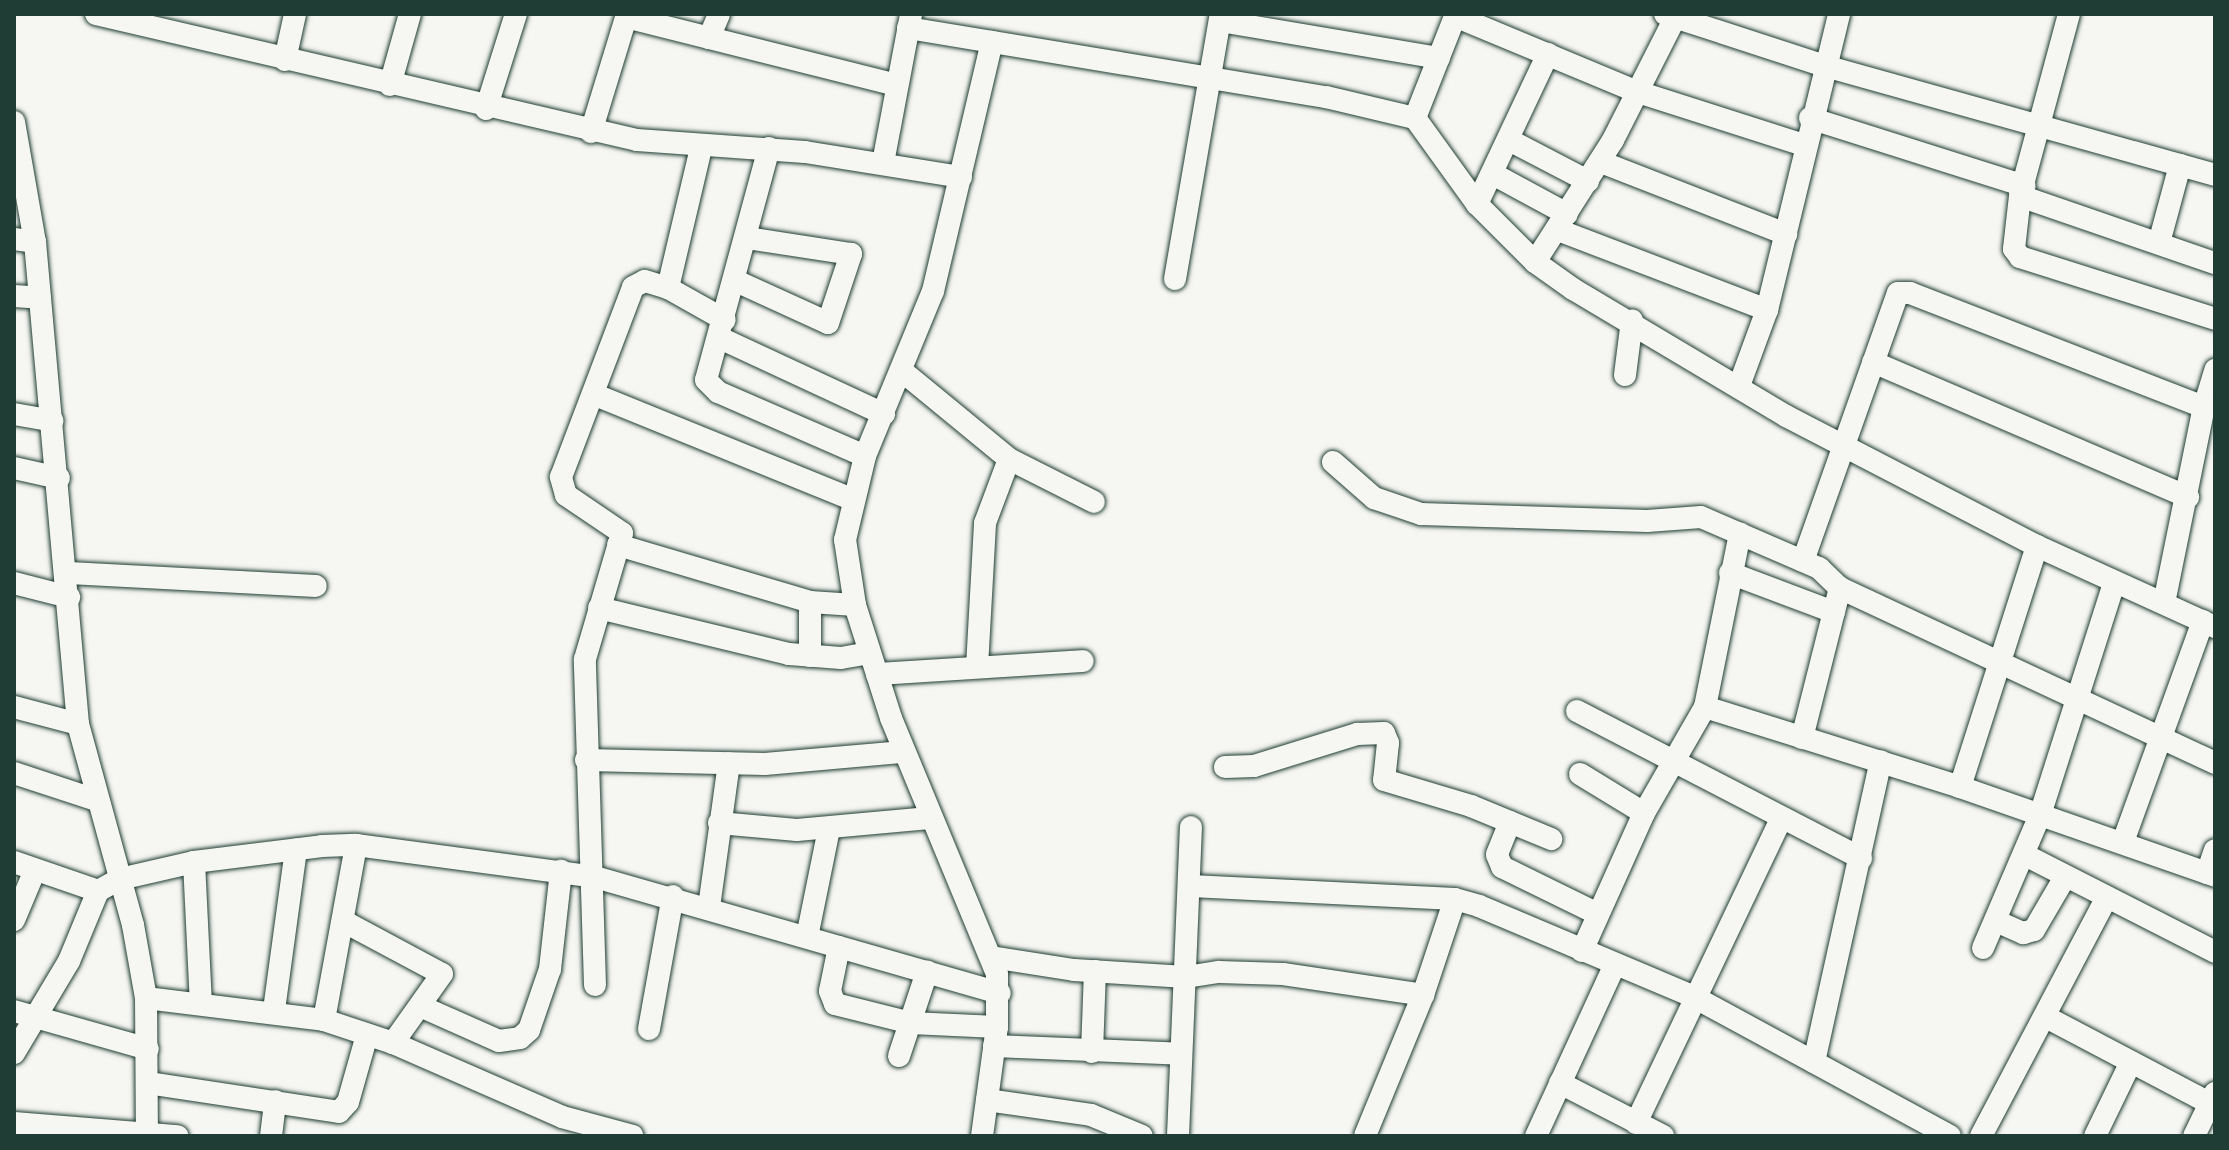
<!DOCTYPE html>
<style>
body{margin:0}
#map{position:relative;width:2229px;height:1150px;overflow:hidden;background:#f6f6f2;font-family:Caveat,sans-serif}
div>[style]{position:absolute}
.roads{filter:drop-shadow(0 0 2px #1f3d34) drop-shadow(0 0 2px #1f3d34)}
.minor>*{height:22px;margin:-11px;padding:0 11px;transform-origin:11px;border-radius:11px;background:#f6f6f2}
span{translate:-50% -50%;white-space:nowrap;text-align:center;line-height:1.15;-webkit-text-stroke:6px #f6f6f2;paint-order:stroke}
.frame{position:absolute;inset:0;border:16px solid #1f3d34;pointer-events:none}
</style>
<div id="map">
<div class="roads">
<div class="minor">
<div style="left:96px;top:14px;width:555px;rotate:13.11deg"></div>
<div style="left:637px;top:140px;width:168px;rotate:4.1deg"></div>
<div style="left:805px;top:152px;width:158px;rotate:9.1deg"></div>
<div style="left:1665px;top:14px;width:168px;rotate:18deg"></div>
<div style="left:1825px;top:66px;width:405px;rotate:15.6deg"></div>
<div style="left:2069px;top:14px;width:188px;rotate:105.1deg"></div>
<div style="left:2020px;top:196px;width:53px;rotate:96.5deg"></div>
<div style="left:2014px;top:249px;width:10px;rotate:53deg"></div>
<div style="left:2020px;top:257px;width:205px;rotate:17.6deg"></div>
<div style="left:1455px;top:16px;width:198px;rotate:22.6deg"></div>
<div style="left:1638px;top:92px;width:174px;rotate:17.7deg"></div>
<div style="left:626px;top:17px;width:279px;rotate:14.1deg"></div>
<div style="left:1220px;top:21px;width:222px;rotate:9.6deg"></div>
<div style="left:908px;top:28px;width:424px;rotate:9.4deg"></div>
<div style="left:1326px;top:97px;width:91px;rotate:13.3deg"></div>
<div style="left:1415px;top:118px;width:106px;rotate:54.2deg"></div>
<div style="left:1477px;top:204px;width:82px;rotate:45deg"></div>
<div style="left:1535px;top:262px;width:47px;rotate:35.4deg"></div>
<div style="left:1573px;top:289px;width:248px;rotate:30.8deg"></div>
<div style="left:1786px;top:416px;width:283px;rotate:27.4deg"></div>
<div style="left:2037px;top:546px;width:196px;rotate:24.5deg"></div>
<div style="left:709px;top:38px;width:26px;rotate:-67deg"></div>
<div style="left:285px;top:60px;width:47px;rotate:-77.7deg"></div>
<div style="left:390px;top:85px;width:74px;rotate:-74.3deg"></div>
<div style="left:486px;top:109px;width:100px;rotate:-72.5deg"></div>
<div style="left:1415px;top:118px;width:112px;rotate:-68.5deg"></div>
<div style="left:1810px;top:118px;width:225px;rotate:17.6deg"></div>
<div style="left:14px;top:122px;width:122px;rotate:80.1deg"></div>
<div style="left:35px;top:242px;width:484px;rotate:84.9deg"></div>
<div style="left:78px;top:724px;width:208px;rotate:74.7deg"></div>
<div style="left:133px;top:925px;width:74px;rotate:79.9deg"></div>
<div style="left:146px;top:998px;width:138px;rotate:89.6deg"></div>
<div style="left:591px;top:132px;width:123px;rotate:-73deg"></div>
<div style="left:1511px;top:141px;width:87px;rotate:27.5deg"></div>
<div style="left:701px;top:148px;width:144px;rotate:103.3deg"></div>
<div style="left:668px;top:288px;width:65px;rotate:29.3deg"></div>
<div style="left:769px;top:148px;width:240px;rotate:105.2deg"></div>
<div style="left:706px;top:380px;width:17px;rotate:45deg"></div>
<div style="left:718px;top:392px;width:160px;rotate:23.5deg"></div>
<div style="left:1601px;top:162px;width:199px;rotate:21.3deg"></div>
<div style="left:883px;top:163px;width:151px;rotate:-79.3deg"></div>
<div style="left:1493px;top:174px;width:84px;rotate:28.4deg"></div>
<div style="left:2020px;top:196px;width:206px;rotate:19deg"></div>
<div style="left:1477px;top:204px;width:166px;rotate:-64.7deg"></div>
<div style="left:1558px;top:230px;width:224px;rotate:20.9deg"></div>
<div style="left:14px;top:239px;width:21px;rotate:8deg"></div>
<div style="left:2159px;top:243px;width:81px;rotate:-74.9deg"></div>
<div style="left:1535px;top:262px;width:145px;rotate:-57.4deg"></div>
<div style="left:1613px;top:140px;width:141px;rotate:-63.1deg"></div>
<div style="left:1175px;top:279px;width:269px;rotate:-80.2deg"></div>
<div style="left:736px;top:281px;width:101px;rotate:24.5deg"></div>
<div style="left:828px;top:323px;width:73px;rotate:-71.6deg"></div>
<div style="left:851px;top:254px;width:106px;rotate:-171.3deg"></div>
<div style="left:14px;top:296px;width:26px;rotate:4deg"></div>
<div style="left:720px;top:338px;width:181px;rotate:24.9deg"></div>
<div style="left:1873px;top:362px;width:343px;rotate:23.2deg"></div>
<div style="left:902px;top:371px;width:139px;rotate:39.4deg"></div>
<div style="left:1009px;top:459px;width:95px;rotate:26.8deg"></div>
<div style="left:1625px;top:375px;width:55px;rotate:-82.7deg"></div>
<div style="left:1739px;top:386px;width:81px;rotate:-69.8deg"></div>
<div style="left:1767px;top:310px;width:305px;rotate:-76.3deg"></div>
<div style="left:593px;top:394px;width:279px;rotate:22.1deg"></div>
<div style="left:14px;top:414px;width:39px;rotate:10deg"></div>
<div style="left:1333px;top:462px;width:55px;rotate:41.3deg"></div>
<div style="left:1374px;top:498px;width:50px;rotate:18.8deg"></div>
<div style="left:1421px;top:514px;width:226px;rotate:1.8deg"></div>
<div style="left:1647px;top:521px;width:54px;rotate:-4.2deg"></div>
<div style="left:1701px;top:517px;width:129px;rotate:23.4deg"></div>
<div style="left:1819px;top:568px;width:29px;rotate:44deg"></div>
<div style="left:1840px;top:588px;width:414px;rotate:25deg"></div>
<div style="left:14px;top:468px;width:46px;rotate:12.5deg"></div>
<div style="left:618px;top:545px;width:200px;rotate:16.5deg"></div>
<div style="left:810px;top:602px;width:45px;rotate:3.8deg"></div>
<div style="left:1803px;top:561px;width:284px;rotate:-70.5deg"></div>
<div style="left:1898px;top:293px;width:12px"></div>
<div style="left:1910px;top:293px;width:315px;rotate:21.2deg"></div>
<div style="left:2204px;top:407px;width:39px;rotate:-73deg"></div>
<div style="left:69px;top:573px;width:247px;rotate:3deg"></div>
<div style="left:1730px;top:573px;width:111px;rotate:20.6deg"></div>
<div style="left:14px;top:583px;width:57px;rotate:14.3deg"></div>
<div style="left:810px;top:602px;width:54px;rotate:90deg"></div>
<div style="left:2164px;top:603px;width:200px;rotate:-78.5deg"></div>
<div style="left:599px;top:608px;width:195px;rotate:13.6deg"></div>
<div style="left:789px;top:654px;width:52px;rotate:4.4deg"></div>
<div style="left:841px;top:658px;width:28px;rotate:-10deg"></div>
<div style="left:977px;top:667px;width:144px;rotate:-86.8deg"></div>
<div style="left:985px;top:523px;width:68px;rotate:-69.4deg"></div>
<div style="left:877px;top:674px;width:206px;rotate:-3.6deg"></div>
<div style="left:14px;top:707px;width:66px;rotate:14.9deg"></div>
<div style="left:1705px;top:707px;width:267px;rotate:17.4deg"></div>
<div style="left:1960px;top:787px;width:270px;rotate:19.2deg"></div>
<div style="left:1577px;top:711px;width:320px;rotate:27.4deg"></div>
<div style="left:1802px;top:738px;width:155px;rotate:-75.8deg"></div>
<div style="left:586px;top:760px;width:179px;rotate:1.3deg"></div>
<div style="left:765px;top:764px;width:139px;rotate:-5deg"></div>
<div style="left:1225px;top:767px;width:29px;rotate:-2deg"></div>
<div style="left:1254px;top:766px;width:108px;rotate:-17.3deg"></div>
<div style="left:1357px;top:734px;width:27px;rotate:-2deg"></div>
<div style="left:1384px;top:733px;width:11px;rotate:68deg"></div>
<div style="left:1388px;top:743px;width:37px;rotate:96deg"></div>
<div style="left:1384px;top:780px;width:91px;rotate:16.6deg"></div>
<div style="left:1471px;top:806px;width:87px;rotate:22.4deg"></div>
<div style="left:14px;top:773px;width:86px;rotate:18.2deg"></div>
<div style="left:1580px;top:774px;width:75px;rotate:31.4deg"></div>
<div style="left:1960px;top:787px;width:253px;rotate:-72.3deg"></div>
<div style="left:1510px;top:822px;width:35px;rotate:112deg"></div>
<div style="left:1497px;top:855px;width:13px;rotate:67deg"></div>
<div style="left:1502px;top:867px;width:107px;rotate:26.1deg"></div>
<div style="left:719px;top:823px;width:78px;rotate:5.1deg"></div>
<div style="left:797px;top:830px;width:133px;rotate:-5.2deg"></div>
<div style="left:2123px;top:842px;width:235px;rotate:-70.1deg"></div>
<div style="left:2025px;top:855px;width:213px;rotate:27deg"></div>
<div style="left:14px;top:862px;width:89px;rotate:19deg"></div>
<div style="left:194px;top:862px;width:141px;rotate:87.2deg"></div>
<div style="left:2207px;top:873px;width:24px;rotate:-71deg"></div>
<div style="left:1191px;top:886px;width:264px;rotate:2.8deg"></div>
<div style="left:1455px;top:899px;width:25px;rotate:16deg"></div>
<div style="left:1479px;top:906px;width:233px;rotate:22.9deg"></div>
<div style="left:1694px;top:997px;width:291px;rotate:28.5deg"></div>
<div style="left:709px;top:907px;width:145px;rotate:-82.1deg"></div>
<div style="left:14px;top:920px;width:54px;rotate:-67.2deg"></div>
<div style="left:343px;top:921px;width:112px;rotate:28.2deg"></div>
<div style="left:442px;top:974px;width:85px;rotate:125.4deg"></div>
<div style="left:1996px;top:921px;width:30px;rotate:24deg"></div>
<div style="left:2023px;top:933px;width:11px;rotate:-15deg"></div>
<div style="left:2034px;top:930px;width:61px;rotate:-59.7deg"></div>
<div style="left:807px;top:937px;width:110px;rotate:-78.5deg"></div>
<div style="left:839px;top:947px;width:45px;rotate:101.6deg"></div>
<div style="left:830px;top:991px;width:14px;rotate:69deg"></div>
<div style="left:835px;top:1004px;width:78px;rotate:14deg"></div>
<div style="left:911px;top:1023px;width:86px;rotate:2.7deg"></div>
<div style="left:1983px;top:948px;width:145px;rotate:-66.8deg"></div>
<div style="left:2040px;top:815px;width:244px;rotate:-72.3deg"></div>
<div style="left:1582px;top:951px;width:151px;rotate:-65.8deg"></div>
<div style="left:1644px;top:813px;width:122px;rotate:-60.1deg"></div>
<div style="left:1705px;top:707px;width:177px;rotate:-78.6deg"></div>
<div style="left:991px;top:957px;width:84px;rotate:8.9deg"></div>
<div style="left:1074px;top:970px;width:112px;rotate:3.6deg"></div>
<div style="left:1186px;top:977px;width:33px;rotate:-9deg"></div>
<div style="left:1219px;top:972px;width:64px;rotate:1.8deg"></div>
<div style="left:1283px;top:974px;width:142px;rotate:8.5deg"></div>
<div style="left:1423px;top:995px;width:152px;rotate:112.4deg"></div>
<div style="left:595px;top:985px;width:326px;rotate:-91.8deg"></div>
<div style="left:585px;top:659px;width:131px;rotate:-73.6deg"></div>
<div style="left:622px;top:533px;width:68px;rotate:-145.8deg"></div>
<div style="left:566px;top:495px;width:19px;rotate:-106deg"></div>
<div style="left:561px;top:477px;width:203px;rotate:-69.2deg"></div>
<div style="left:633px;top:287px;width:13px;rotate:-27deg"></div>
<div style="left:645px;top:281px;width:24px;rotate:17deg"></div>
<div style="left:1423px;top:995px;width:101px;rotate:-71.6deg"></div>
<div style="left:146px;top:998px;width:179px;rotate:7deg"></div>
<div style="left:324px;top:1020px;width:73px;rotate:18.4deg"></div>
<div style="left:393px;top:1043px;width:184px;rotate:23.6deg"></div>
<div style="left:562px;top:1117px;width:73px;rotate:15deg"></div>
<div style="left:420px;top:1006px;width:86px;rotate:23.9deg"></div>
<div style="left:499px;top:1041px;width:21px;rotate:-8deg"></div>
<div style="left:520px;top:1038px;width:12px;rotate:-42deg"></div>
<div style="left:529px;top:1030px;width:65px;rotate:-71deg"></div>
<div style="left:550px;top:969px;width:99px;rotate:-83.6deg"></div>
<div style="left:274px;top:1010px;width:162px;rotate:-82.2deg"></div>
<div style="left:14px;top:1011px;width:139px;rotate:15.8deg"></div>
<div style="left:2046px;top:1017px;width:191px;rotate:27.8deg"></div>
<div style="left:324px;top:1020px;width:178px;rotate:-79.6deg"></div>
<div style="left:649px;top:1029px;width:135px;rotate:-79.8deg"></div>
<div style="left:994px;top:1046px;width:187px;rotate:2.4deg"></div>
<div style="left:1092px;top:1052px;width:81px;rotate:-87.9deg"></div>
<div style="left:14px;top:1053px;width:107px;rotate:-59.1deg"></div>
<div style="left:69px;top:961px;width:76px;rotate:-67.5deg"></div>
<div style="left:98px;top:891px;width:25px;rotate:-29deg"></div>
<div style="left:120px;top:879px;width:76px;rotate:-12.9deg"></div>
<div style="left:194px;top:862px;width:129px;rotate:-7.1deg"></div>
<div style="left:322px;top:846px;width:34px;rotate:-2deg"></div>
<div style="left:356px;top:845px;width:241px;rotate:7.6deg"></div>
<div style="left:595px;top:877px;width:421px;rotate:16deg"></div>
<div style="left:899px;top:1056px;width:89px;rotate:-71.6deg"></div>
<div style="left:1814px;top:1062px;width:308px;rotate:-77.5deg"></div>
<div style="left:148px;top:1083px;width:193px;rotate:8.6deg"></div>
<div style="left:339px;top:1112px;width:13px;rotate:-48deg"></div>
<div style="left:348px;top:1102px;width:70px;rotate:-74.2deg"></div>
<div style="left:1560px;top:1083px;width:116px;rotate:27.2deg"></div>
<div style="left:987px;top:1100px;width:105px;rotate:8.2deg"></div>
<div style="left:1091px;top:1115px;width:55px;rotate:22.4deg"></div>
<div style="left:14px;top:1123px;width:164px;rotate:4.6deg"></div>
<div style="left:1636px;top:1123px;width:337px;rotate:-64.5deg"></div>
<div style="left:271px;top:1136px;width:35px;rotate:-83deg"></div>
<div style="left:982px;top:1136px;width:110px;rotate:-82.2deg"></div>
<div style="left:997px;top:1027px;width:53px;rotate:-90deg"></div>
<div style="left:997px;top:974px;width:277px;rotate:-112.5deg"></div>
<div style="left:891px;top:718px;width:119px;rotate:-107.7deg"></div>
<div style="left:855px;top:605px;width:66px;rotate:-98.7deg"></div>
<div style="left:845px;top:540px;width:86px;rotate:-76.6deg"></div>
<div style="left:865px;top:456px;width:178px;rotate:-67.6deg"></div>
<div style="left:933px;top:291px;width:256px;rotate:-76.7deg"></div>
<div style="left:1178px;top:1136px;width:309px;rotate:-87.6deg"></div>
<div style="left:1536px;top:1136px;width:189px;rotate:-65.3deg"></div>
<div style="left:1981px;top:1136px;width:270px;rotate:-62.2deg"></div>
<div style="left:2095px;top:1136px;width:82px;rotate:-64.1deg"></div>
<div style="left:2194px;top:1136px;width:48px;rotate:-64deg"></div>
</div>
</div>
<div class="frame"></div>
</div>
